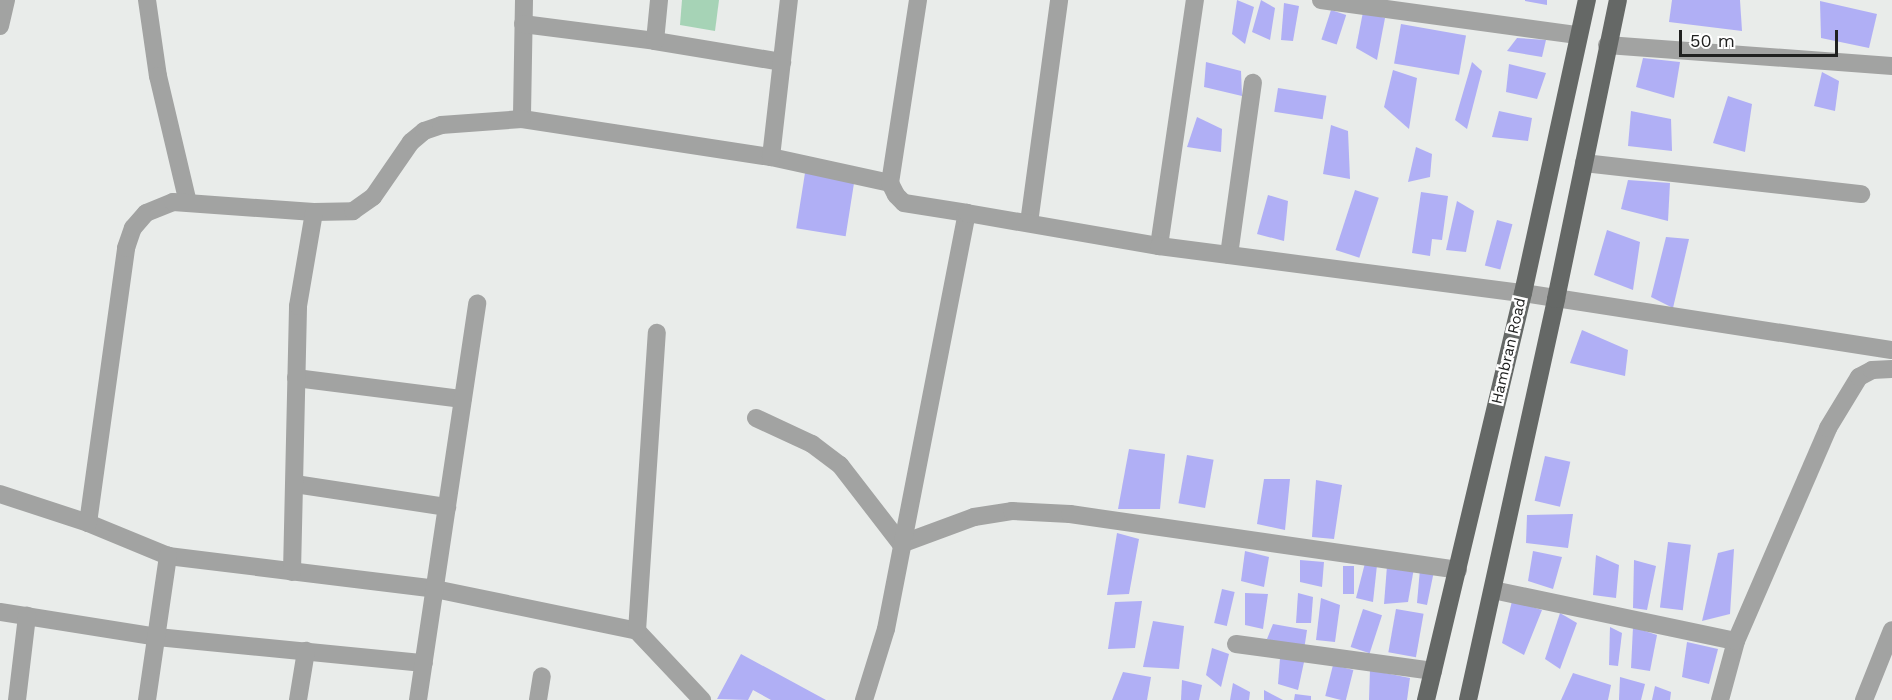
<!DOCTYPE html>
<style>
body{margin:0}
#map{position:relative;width:1892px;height:700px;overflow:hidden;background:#e9ecea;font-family:"Work Sans",sans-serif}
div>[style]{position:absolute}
.green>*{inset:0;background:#a6d3b6}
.building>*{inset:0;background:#b0aff5;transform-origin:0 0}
.minor>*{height:18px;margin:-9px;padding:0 9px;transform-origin:9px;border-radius:9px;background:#a2a3a2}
.major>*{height:18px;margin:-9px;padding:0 9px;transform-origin:9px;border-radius:9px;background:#656866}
span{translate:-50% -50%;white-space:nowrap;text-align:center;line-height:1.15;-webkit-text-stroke:5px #fff;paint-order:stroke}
.street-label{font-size:15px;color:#202120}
.scale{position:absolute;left:1679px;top:30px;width:159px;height:27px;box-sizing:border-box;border:3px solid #202120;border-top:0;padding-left:8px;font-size:18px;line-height:21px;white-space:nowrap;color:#202120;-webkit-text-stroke:4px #fff;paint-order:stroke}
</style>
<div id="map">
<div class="green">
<div style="clip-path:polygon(682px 0,719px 0,715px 31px,680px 25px)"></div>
</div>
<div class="building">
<div style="clip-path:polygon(1237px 0,1254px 7px,1245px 44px,1232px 34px)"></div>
<div style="clip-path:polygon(1261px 0,1275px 8px,1270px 40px,1252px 32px)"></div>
<div style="clip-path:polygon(1525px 0,1547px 0,1547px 5px,1525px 1px)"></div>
<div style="clip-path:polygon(1672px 0,1740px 0,1742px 31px,1669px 22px)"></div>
<div style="clip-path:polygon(1820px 1px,1877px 14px,1869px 48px,1821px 38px)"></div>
<div style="clip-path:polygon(1284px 3px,1299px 6px,1293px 41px,1281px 40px)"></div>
<div style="left:1331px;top:10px;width:16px;height:31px;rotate:18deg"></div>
<div style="clip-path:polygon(1363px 12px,1385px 18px,1377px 60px,1356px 48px)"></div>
<div style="left:1401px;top:24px;width:66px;height:40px;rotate:10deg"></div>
<div style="clip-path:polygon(1517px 38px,1546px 40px,1542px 57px,1507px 51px)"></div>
<div style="clip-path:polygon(1643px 58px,1680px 62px,1674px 98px,1636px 87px)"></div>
<div style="clip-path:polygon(1206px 62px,1241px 71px,1242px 96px,1204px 87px)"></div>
<div style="clip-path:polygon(1472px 62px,1482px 71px,1467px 129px,1455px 120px)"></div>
<div style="clip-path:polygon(1509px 64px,1546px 73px,1537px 99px,1506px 92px)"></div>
<div style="clip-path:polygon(1393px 70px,1417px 78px,1409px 129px,1384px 107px)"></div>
<div style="clip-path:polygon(1822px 72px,1839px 81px,1835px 111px,1814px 106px)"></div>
<div style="left:1278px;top:88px;width:49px;height:24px;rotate:9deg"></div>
<div style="clip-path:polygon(1728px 96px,1752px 104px,1745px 152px,1713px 143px)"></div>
<div style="clip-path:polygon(1499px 111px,1532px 118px,1528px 141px,1492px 137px)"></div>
<div style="clip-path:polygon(1631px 111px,1671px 119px,1672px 151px,1628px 146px)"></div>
<div style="clip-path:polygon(1197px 117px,1222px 129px,1221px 152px,1187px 147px)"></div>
<div style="clip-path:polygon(1331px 125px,1348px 131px,1350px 179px,1323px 174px)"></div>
<div style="clip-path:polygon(1416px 147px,1432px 154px,1430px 177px,1408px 182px)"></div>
<div style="left:805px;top:173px;width:50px;height:56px;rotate:9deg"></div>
<div style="clip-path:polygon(1628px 180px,1670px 183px,1668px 221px,1621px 209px)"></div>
<div style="left:1355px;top:190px;width:25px;height:63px;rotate:18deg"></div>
<div style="clip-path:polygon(1421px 192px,1448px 196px,1442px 240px,1432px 239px,1430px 256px,1412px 253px)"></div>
<div style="clip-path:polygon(1268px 195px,1288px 201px,1284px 241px,1257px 234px)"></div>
<div style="clip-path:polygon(1457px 201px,1474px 211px,1466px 252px,1446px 250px)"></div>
<div style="left:1497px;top:220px;width:16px;height:47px;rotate:15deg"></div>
<div style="clip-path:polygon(1607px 230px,1640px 242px,1633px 290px,1594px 275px)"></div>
<div style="clip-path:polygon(1666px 237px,1689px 239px,1673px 308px,1651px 297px)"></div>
<div style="clip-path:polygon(1582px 330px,1628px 350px,1625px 376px,1570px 363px)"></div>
<div style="clip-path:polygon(1129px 449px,1165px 454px,1160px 509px,1118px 509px)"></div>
<div style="left:1187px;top:455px;width:27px;height:49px;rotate:10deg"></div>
<div style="left:1545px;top:456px;width:26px;height:46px;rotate:13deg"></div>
<div style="clip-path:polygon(1264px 479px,1290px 479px,1285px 530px,1257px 524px)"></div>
<div style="clip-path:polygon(1316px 480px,1342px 485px,1334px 539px,1312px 537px)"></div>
<div style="clip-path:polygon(1573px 514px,1568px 548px,1526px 543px,1527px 515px)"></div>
<div style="clip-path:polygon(1117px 533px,1139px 539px,1129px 594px,1107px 595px)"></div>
<div style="left:1668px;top:542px;width:23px;height:66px;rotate:7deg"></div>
<div style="clip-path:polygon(1734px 549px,1730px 614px,1702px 621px,1718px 553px)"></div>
<div style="clip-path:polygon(1245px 551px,1269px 557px,1264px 587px,1241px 581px)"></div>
<div style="clip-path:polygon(1533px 551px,1562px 557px,1553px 589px,1528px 581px)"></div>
<div style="clip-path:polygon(1596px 555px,1619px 565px,1616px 598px,1593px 595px)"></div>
<div style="clip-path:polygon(1300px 560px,1324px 562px,1322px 587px,1300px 582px)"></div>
<div style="clip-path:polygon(1634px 560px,1656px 566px,1647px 610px,1633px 608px)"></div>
<div style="clip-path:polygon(1365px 563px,1377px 565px,1373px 602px,1356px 598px)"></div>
<div style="left:1343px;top:566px;width:11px;height:28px"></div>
<div style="clip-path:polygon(1387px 566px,1414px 568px,1408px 602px,1384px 604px)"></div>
<div style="clip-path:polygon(1420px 569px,1434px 571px,1427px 605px,1417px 603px)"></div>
<div style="left:1222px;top:589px;width:13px;height:35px;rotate:13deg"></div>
<div style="clip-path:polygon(1245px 593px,1268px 594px,1263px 629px,1245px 625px)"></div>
<div style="clip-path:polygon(1298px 593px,1313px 597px,1311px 623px,1296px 623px)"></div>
<div style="clip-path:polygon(1321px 598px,1340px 605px,1335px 642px,1316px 640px)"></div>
<div style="clip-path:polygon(1142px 601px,1135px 648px,1108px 649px,1115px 602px)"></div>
<div style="clip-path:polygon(1512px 601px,1542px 610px,1524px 655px,1502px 643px)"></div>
<div style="left:1363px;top:609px;width:20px;height:40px;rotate:18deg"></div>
<div style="left:1396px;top:609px;width:28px;height:44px;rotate:10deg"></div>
<div style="clip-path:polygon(1560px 613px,1577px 623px,1560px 669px,1545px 659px)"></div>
<div style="clip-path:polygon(1153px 621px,1184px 626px,1179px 669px,1143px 667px)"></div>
<div style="clip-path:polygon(1273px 624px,1307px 630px,1304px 650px,1267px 639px)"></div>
<div style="clip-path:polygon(1610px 627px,1622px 633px,1618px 666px,1609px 665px)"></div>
<div style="clip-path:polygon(1633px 627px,1657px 635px,1650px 671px,1631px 668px)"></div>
<div style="clip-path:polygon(1687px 642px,1718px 649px,1709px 684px,1682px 677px)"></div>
<div style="clip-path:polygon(1212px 648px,1229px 654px,1221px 687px,1206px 675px)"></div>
<div style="clip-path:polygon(741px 654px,826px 700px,771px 700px,753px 690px,748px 700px,717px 699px)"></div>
<div style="clip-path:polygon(1280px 658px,1304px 662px,1298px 690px,1278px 684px)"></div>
<div style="left:1333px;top:665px;width:21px;height:32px;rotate:14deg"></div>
<div style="clip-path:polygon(1370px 670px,1410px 678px,1407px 700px,1369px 700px)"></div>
<div style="clip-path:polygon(1123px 672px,1151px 677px,1147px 700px,1112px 700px)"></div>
<div style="clip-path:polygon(1573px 673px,1611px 685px,1608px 700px,1561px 700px)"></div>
<div style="clip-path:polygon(1620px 677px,1645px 684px,1641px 700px,1619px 700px)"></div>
<div style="clip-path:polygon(1182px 680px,1202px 685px,1199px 700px,1181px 700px)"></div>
<div style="clip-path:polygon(1233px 683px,1250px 692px,1249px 700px,1230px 700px)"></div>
<div style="clip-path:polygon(1655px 686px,1671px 692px,1670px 700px,1652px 700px)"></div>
<div style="clip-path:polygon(1264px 690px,1283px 700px,1264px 700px)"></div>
<div style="clip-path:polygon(1295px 694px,1311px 696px,1311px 700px,1294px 700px)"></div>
</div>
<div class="minor">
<div style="left:147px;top:0;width:77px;rotate:81.8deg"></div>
<div style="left:158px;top:76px;width:130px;rotate:76.7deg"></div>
<div style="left:524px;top:0;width:119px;rotate:91deg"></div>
<div style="left:522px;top:119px;width:252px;rotate:8.7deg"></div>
<div style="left:771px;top:157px;width:122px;rotate:12.3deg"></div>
<div style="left:890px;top:183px;width:13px;rotate:63deg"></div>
<div style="left:896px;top:195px;width:11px;rotate:45deg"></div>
<div style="left:904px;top:203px;width:64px;rotate:9deg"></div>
<div style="left:1321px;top:0;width:259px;rotate:7.8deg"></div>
<div style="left:523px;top:24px;width:133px;rotate:7.3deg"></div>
<div style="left:655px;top:41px;width:129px;rotate:9.4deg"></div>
<div style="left:0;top:26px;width:27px;rotate:-77deg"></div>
<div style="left:655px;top:41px;width:41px;rotate:-84.4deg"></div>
<div style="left:1607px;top:45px;width:286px;rotate:4.2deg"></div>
<div style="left:771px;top:157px;width:158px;rotate:-83.5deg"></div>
<div style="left:1584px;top:163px;width:279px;rotate:6.4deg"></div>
<div style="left:890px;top:183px;width:185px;rotate:-81.3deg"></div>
<div style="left:1029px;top:223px;width:225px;rotate:-82.3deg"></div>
<div style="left:1159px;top:246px;width:249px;rotate:-81.7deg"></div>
<div style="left:1229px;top:255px;width:174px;rotate:-82.1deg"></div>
<div style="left:296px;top:378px;width:168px;rotate:7.2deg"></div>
<div style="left:756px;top:418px;width:62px;rotate:24.9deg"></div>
<div style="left:812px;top:444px;width:35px;rotate:37deg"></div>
<div style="left:840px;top:465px;width:100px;rotate:52.3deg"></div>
<div style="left:901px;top:544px;width:78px;rotate:-20.3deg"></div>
<div style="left:974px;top:517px;width:38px;rotate:-9deg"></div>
<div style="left:1012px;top:511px;width:58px;rotate:3deg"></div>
<div style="left:1070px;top:514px;width:392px;rotate:8.2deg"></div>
<div style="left:295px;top:484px;width:154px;rotate:8.6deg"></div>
<div style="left:0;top:494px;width:93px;rotate:18.2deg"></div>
<div style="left:88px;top:523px;width:87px;rotate:22.4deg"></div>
<div style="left:168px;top:556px;width:269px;rotate:7deg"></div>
<div style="left:435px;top:589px;width:206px;rotate:11.7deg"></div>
<div style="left:637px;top:631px;width:95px;rotate:46.7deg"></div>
<div style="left:88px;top:523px;width:278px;rotate:-82.1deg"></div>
<div style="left:126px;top:248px;width:21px;rotate:-71deg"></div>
<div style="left:133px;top:228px;width:20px;rotate:-49deg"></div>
<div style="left:146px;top:213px;width:29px;rotate:-22deg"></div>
<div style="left:173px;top:202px;width:141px;rotate:4.1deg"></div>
<div style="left:314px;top:212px;width:39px;rotate:-1deg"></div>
<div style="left:353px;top:211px;width:24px;rotate:-35deg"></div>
<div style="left:373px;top:197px;width:67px;rotate:-55.4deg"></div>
<div style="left:411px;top:142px;width:17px;rotate:-40deg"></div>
<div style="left:424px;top:131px;width:18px;rotate:-19deg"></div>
<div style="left:441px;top:125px;width:81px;rotate:-4.2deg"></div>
<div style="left:292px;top:572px;width:266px;rotate:-88.7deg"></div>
<div style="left:298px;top:306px;width:95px;rotate:-80.3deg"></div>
<div style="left:1493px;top:590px;width:248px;rotate:11.9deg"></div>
<div style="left:0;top:612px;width:159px;rotate:9deg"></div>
<div style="left:157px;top:637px;width:268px;rotate:5.6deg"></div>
<div style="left:637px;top:631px;width:299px;rotate:-86.2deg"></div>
<div style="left:1236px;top:644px;width:199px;rotate:7.8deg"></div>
<div style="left:17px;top:700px;width:85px;rotate:-83.2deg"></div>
<div style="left:147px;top:700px;width:146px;rotate:-81.7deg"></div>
<div style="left:298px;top:700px;width:50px;rotate:-80.7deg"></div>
<div style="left:418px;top:700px;width:401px;rotate:-81.5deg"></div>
<div style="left:538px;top:700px;width:24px;rotate:-81deg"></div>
<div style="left:864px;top:700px;width:74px;rotate:-72.8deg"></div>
<div style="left:886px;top:629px;width:424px;rotate:-79deg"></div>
<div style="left:967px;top:213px;width:195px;rotate:9.8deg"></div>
<div style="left:1159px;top:246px;width:367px;rotate:7.4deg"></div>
<div style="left:1523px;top:293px;width:373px;rotate:8.8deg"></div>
<div style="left:1720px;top:700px;width:61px;rotate:-74.8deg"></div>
<div style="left:1736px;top:641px;width:232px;rotate:-66.6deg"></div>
<div style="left:1828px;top:428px;width:60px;rotate:-58.7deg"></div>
<div style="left:1859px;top:377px;width:15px;rotate:-28deg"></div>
<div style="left:1872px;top:370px;width:20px;rotate:-3deg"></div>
<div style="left:1864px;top:700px;width:75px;rotate:-68.2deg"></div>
</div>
<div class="major">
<div style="left:1426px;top:700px;width:418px;rotate:-76.6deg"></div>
<div style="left:1523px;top:293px;width:300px;rotate:-77.7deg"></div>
<div style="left:1468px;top:700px;width:411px;rotate:-77.6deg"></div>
<div style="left:1556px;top:299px;width:305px;rotate:-78.3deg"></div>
</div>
<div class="street-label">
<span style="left:1509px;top:351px;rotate:-77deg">Hambran Road</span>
</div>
<div class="scale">50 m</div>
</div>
